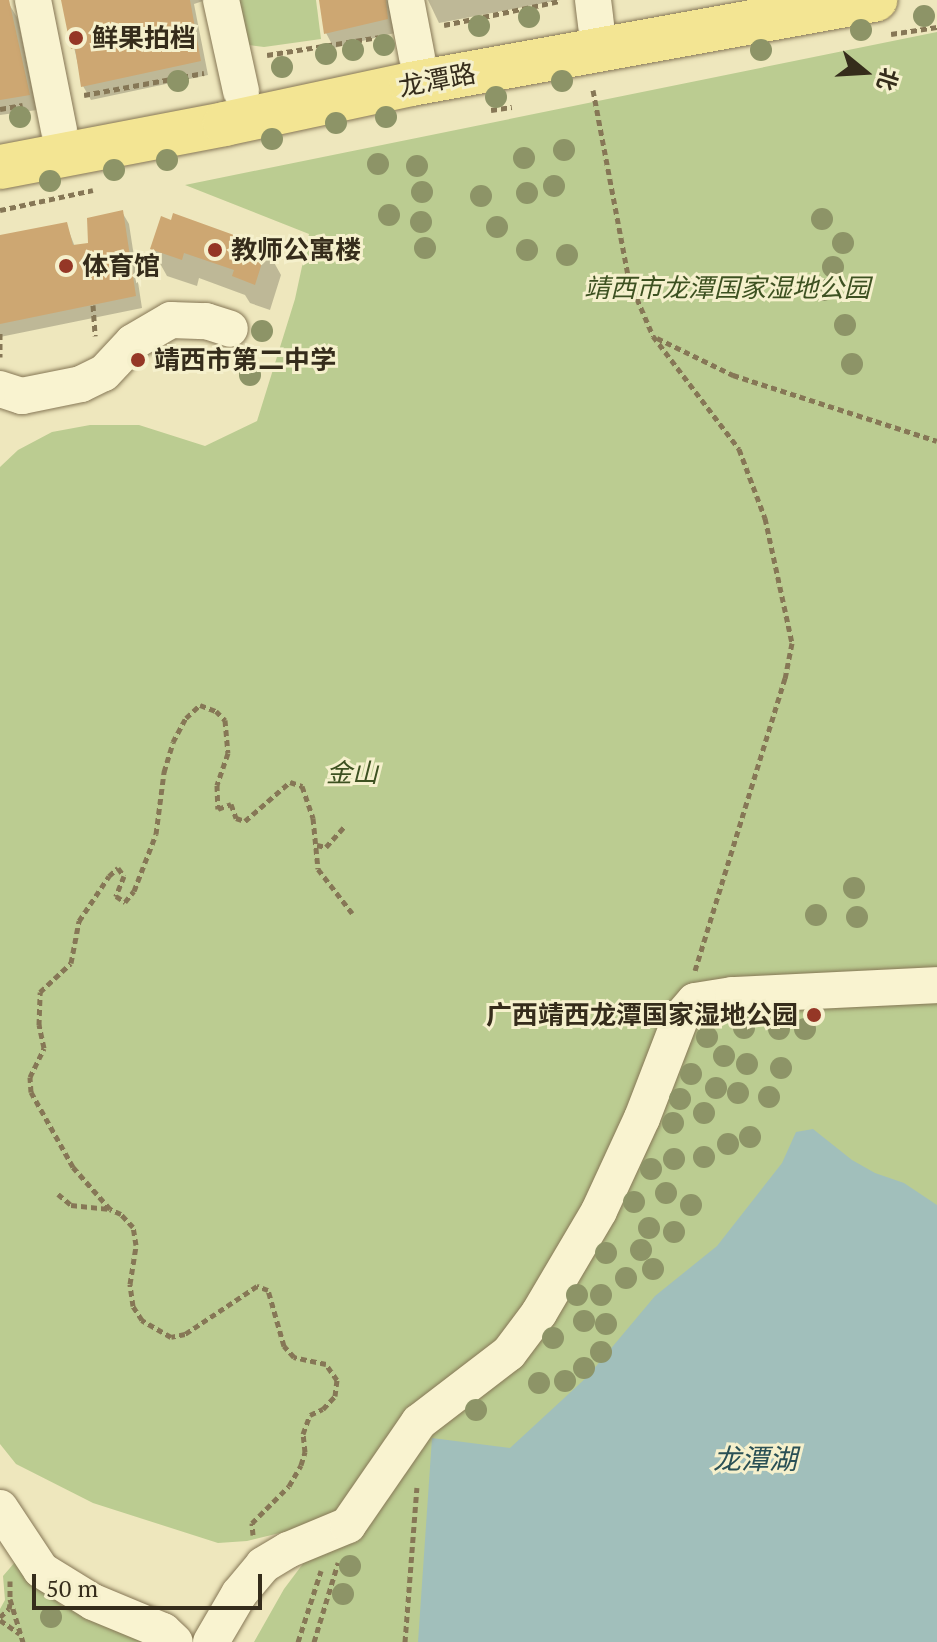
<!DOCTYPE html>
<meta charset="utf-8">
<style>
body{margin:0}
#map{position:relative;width:937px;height:1642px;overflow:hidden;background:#eee7bd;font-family:"PT Serif","Noto Sans SC",serif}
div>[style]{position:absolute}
.green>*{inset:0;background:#bbcc91}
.water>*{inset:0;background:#a1bfbb}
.shadow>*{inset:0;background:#0003}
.building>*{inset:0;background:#cda772}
.path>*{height:5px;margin-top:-2.5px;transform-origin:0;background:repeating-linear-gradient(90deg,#867756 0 6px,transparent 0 10px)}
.roads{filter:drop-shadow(0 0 2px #867756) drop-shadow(0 0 2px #867756)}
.minor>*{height:36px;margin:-18px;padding:0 18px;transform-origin:18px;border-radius:18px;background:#f9f3d0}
.major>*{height:44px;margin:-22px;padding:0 22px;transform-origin:22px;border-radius:22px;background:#f3e593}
.trees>*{width:22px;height:22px;margin:-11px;border-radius:50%;background:#8d9467}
.dots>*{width:22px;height:22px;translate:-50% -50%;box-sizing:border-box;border:4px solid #f5f0cc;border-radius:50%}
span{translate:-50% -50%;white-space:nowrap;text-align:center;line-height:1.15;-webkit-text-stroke:6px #f5f0cc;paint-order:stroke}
.poi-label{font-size:26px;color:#352c1b;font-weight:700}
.left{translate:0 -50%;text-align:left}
.right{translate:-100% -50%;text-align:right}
.street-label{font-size:26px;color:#352c1b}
.park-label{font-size:26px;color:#3d5121;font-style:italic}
.water-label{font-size:28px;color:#2a5055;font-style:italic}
.north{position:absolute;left:825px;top:32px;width:80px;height:80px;-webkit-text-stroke:6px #f5f0cc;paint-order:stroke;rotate:108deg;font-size:22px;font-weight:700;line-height:32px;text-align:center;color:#352c1b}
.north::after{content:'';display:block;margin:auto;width:28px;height:36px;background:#352c1b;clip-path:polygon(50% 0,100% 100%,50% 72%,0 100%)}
.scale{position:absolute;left:32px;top:1574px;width:230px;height:36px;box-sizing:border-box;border:4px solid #352c1b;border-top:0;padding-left:10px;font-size:24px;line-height:28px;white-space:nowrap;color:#352c1b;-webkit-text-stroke:6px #f5f0cc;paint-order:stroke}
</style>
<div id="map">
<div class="green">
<div style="clip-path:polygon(237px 0,316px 0,321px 39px,264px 47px,249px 45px)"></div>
<div style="clip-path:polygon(937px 32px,937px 1642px,254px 1642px,284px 1589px,347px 1505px,317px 1524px,247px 1541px,218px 1543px,93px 1503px,16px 1464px,0 1444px,0 467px,18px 450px,52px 432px,90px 425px,139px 425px,205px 446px,257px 421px,295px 299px,309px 234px,185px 185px)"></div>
<div style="clip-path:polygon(16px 1561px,62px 1606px,181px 1642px,0 1642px,0 1609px,5px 1600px,3px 1576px)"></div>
</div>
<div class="water">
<div style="clip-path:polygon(813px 1129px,852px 1160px,875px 1173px,904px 1183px,937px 1205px,937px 1642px,418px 1642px,432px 1438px,510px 1448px,587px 1377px,655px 1296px,717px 1246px,782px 1163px,796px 1132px)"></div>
</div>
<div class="shadow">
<div style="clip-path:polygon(63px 0,206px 0,194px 4px,208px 75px,91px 100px,83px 86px)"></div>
<div style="clip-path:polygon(321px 0,399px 0,395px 33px,334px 48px,326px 33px)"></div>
<div style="clip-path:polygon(428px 0,560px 0,439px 23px)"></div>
<div style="clip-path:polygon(9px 4px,18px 19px,37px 110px,0 115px,0 6px)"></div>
<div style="clip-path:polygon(122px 212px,129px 224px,142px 308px,0 337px,0 237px,66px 224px,75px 247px,90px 244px)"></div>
<div style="clip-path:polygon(172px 222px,266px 248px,281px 275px,270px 310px,250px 303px,245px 295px,199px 278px,197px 286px,167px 276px,152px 249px)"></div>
</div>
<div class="building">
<div style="clip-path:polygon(0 0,9px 0,30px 95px,0 100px)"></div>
<div style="clip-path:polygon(61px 0,190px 0,201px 61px,81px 87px,75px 48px,71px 49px)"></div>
<div style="clip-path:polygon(319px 0,386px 0,388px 19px,324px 34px)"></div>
<div style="clip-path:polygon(123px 210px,136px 296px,0 324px,0 235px,67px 222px,73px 245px,88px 243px,87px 218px)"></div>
<div style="clip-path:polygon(173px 213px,267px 247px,255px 285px,232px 276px,234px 270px,184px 253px,182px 260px,150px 249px,161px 216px,171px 220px)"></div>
</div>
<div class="path">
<div style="left:444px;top:25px;width:118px;rotate:-11.7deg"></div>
<div style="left:891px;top:34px;width:47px;rotate:-8.7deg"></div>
<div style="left:267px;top:55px;width:113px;rotate:-9.1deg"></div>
<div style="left:593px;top:90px;width:193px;rotate:79.3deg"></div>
<div style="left:629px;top:280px;width:61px;rotate:66.8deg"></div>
<div style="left:653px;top:336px;width:142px;rotate:52.7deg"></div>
<div style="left:739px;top:449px;width:74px;rotate:69.4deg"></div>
<div style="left:765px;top:518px;width:128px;rotate:77.8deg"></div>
<div style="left:792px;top:643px;width:36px;rotate:101deg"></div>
<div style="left:785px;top:678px;width:306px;rotate:107.1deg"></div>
<div style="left:84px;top:95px;width:122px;rotate:-10.4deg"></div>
<div style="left:0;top:109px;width:23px;rotate:-10deg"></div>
<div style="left:491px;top:110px;width:21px;rotate:-8deg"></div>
<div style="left:0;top:210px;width:95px;rotate:-12.1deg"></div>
<div style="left:93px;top:305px;width:31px;rotate:86deg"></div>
<div style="left:0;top:333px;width:24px;rotate:90deg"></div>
<div style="left:657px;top:338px;width:85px;rotate:26deg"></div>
<div style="left:733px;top:375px;width:214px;rotate:17.9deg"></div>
<div style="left:317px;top:845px;width:9px;rotate:13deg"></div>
<div style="left:326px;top:847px;width:27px;rotate:-48deg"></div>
<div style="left:58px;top:1194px;width:17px;rotate:40deg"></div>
<div style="left:71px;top:1205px;width:37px;rotate:6deg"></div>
<div style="left:253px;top:1535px;width:12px;rotate:-95deg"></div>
<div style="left:252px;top:1523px;width:52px;rotate:-45deg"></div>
<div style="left:289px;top:1486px;width:24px;rotate:-60deg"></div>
<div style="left:301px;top:1465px;width:14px;rotate:-73deg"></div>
<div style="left:305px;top:1452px;width:18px;rotate:-96deg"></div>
<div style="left:303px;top:1434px;width:20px;rotate:-70deg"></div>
<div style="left:310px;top:1415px;width:14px;rotate:-25deg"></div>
<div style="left:323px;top:1409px;width:18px;rotate:-47deg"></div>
<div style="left:335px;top:1396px;width:16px;rotate:-83deg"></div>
<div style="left:337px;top:1380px;width:19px;rotate:-125deg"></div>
<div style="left:326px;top:1364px;width:33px;rotate:-168deg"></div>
<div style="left:294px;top:1357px;width:15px;rotate:-132deg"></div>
<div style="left:284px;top:1346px;width:58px;rotate:-105.9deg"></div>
<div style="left:268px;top:1290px;width:12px;rotate:-160deg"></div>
<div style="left:257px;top:1286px;width:87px;rotate:146.3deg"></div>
<div style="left:185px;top:1334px;width:14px;rotate:168deg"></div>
<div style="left:171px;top:1337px;width:34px;rotate:-150deg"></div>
<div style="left:142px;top:1320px;width:17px;rotate:-123deg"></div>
<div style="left:133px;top:1306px;width:22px;rotate:-98deg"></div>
<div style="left:130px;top:1284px;width:39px;rotate:-81deg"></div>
<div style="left:136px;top:1245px;width:18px;rotate:-99deg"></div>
<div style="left:133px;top:1227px;width:18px;rotate:-133deg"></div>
<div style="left:121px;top:1214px;width:12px;rotate:-156deg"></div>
<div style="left:110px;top:1209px;width:56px;rotate:-131.4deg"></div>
<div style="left:73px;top:1167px;width:86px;rotate:-119.2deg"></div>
<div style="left:31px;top:1092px;width:15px;rotate:-94deg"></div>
<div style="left:30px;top:1077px;width:32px;rotate:-64deg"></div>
<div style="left:44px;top:1048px;width:24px;rotate:-102deg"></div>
<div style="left:39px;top:1025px;width:33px;rotate:-88deg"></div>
<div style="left:40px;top:992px;width:42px;rotate:-43.1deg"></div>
<div style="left:71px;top:963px;width:43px;rotate:-79.2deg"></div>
<div style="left:79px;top:921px;width:54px;rotate:-56.3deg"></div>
<div style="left:109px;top:876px;width:12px;rotate:-42deg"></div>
<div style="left:118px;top:868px;width:10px;rotate:53deg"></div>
<div style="left:124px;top:876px;width:22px;rotate:112deg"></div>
<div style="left:116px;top:896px;width:11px;rotate:34deg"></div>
<div style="left:125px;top:902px;width:14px;rotate:-51deg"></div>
<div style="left:134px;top:891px;width:61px;rotate:-68.9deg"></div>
<div style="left:156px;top:834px;width:63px;rotate:-82.6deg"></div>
<div style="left:164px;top:772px;width:31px;rotate:-73deg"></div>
<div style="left:173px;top:742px;width:27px;rotate:-62deg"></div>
<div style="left:186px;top:718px;width:19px;rotate:-43deg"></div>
<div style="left:200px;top:705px;width:17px;rotate:21deg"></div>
<div style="left:216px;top:711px;width:13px;rotate:45deg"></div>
<div style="left:225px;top:720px;width:33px;rotate:85deg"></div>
<div style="left:228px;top:753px;width:34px;rotate:109deg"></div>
<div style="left:217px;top:785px;width:24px;rotate:88deg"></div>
<div style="left:218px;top:809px;width:14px;rotate:-21deg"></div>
<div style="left:231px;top:804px;width:15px;rotate:70deg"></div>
<div style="left:236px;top:818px;width:9px;rotate:18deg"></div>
<div style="left:245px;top:821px;width:60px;rotate:-40.9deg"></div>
<div style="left:290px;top:782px;width:13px;rotate:18deg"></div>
<div style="left:302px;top:786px;width:34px;rotate:71deg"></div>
<div style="left:313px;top:818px;width:51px;rotate:84.4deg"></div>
<div style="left:318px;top:869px;width:56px;rotate:52.3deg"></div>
<div style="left:10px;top:1581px;width:18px;rotate:90deg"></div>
<div style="left:10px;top:1599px;width:45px;rotate:73.2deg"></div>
<div style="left:0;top:1617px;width:12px;rotate:-42deg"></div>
<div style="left:9px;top:1609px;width:5px;rotate:-79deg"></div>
<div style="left:0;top:1620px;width:24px;rotate:35deg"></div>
<div style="left:298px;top:1642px;width:75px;rotate:-72.1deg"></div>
<div style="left:314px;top:1642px;width:83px;rotate:-73.1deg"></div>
<div style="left:405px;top:1642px;width:155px;rotate:-85.6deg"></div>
</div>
<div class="roads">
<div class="minor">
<div style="left:33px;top:0;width:133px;rotate:78.7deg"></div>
<div style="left:221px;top:0;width:93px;rotate:77.6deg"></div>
<div style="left:406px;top:0;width:58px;rotate:79.1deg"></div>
<div style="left:593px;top:0;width:26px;rotate:83deg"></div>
<div style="left:0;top:389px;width:23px;rotate:18deg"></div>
<div style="left:22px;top:396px;width:60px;rotate:-11.5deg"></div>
<div style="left:81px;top:384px;width:25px;rotate:-26deg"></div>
<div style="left:104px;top:373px;width:42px;rotate:-46.9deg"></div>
<div style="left:133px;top:342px;width:44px;rotate:-30.1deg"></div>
<div style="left:171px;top:320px;width:35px;rotate:2deg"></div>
<div style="left:206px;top:321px;width:25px;rotate:18deg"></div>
<div style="left:0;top:1508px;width:74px;rotate:56.5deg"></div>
<div style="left:41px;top:1570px;width:61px;rotate:31.6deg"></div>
<div style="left:93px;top:1602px;width:76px;rotate:22.5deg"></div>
<div style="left:163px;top:1631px;width:16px;rotate:43deg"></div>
<div style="left:211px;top:1642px;width:56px;rotate:-59.7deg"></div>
<div style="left:239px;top:1594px;width:38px;rotate:-50deg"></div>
<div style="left:263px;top:1565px;width:29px;rotate:-31deg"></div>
<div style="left:288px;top:1550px;width:65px;rotate:-22.6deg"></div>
<div style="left:348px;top:1525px;width:125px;rotate:-55.4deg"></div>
<div style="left:419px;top:1422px;width:113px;rotate:-37.5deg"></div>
<div style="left:509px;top:1353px;width:50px;rotate:-53.1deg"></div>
<div style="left:539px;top:1313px;width:118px;rotate:-59.5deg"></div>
<div style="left:599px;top:1211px;width:102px;rotate:-65.2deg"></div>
<div style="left:642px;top:1118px;width:108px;rotate:-68.9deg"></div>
<div style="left:681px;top:1017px;width:21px;rotate:-49deg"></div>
<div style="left:695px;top:1001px;width:38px;rotate:-9deg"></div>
<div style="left:733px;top:995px;width:204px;rotate:-2.8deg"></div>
</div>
<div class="major">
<div style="left:0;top:167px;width:229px;rotate:-10.8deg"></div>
<div style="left:225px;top:124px;width:190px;rotate:-12.1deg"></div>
<div style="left:411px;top:84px;width:472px;rotate:-10.3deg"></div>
</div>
</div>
<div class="trees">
<div style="left:924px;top:16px"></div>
<div style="left:529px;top:17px"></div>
<div style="left:479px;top:26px"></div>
<div style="left:861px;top:30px"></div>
<div style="left:384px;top:45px"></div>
<div style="left:353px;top:50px"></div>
<div style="left:761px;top:50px"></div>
<div style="left:326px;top:54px"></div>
<div style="left:282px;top:67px"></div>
<div style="left:178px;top:81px"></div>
<div style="left:562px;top:81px"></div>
<div style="left:496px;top:97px"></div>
<div style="left:20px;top:117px"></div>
<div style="left:386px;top:117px"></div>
<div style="left:336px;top:123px"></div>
<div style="left:272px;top:139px"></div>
<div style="left:564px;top:150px"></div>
<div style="left:524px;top:158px"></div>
<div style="left:167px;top:160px"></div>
<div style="left:378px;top:164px"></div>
<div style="left:417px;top:166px"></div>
<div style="left:114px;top:170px"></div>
<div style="left:50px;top:181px"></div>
<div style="left:554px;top:186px"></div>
<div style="left:422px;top:192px"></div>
<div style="left:527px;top:193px"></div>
<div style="left:481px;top:196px"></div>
<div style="left:389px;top:215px"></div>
<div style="left:822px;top:219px"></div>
<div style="left:421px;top:222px"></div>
<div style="left:497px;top:227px"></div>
<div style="left:843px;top:243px"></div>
<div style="left:425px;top:248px"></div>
<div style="left:527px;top:250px"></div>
<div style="left:567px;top:255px"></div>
<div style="left:833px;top:267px"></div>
<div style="left:823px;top:290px"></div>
<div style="left:845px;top:325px"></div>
<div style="left:262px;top:331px"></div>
<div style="left:852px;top:364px"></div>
<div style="left:250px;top:375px"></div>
<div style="left:854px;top:888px"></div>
<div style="left:816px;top:915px"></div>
<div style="left:857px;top:917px"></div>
<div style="left:744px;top:1028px"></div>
<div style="left:779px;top:1029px"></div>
<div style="left:805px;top:1029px"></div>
<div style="left:707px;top:1037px"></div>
<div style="left:724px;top:1056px"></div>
<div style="left:747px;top:1064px"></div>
<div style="left:781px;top:1068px"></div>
<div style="left:691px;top:1074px"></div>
<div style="left:716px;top:1088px"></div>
<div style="left:738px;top:1093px"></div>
<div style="left:769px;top:1097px"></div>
<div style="left:680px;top:1099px"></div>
<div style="left:704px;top:1113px"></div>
<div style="left:673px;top:1123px"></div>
<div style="left:750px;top:1137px"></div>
<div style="left:728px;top:1144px"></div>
<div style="left:704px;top:1157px"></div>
<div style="left:674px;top:1159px"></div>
<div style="left:651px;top:1169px"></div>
<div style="left:666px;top:1193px"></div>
<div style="left:634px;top:1202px"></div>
<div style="left:691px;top:1205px"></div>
<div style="left:649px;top:1228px"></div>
<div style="left:674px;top:1232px"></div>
<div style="left:641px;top:1250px"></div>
<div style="left:606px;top:1253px"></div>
<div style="left:653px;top:1269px"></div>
<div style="left:626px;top:1278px"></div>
<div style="left:577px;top:1295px"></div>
<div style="left:601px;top:1295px"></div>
<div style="left:584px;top:1321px"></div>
<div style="left:606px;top:1324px"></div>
<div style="left:553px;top:1338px"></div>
<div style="left:601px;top:1352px"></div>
<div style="left:584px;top:1368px"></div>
<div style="left:565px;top:1381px"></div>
<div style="left:539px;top:1383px"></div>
<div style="left:476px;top:1410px"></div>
<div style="left:350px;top:1566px"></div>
<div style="left:343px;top:1594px"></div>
<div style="left:51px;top:1617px"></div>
</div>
<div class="dots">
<div style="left:76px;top:38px;background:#953726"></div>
<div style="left:215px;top:250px;background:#953726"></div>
<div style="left:66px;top:266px;background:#953726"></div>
<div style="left:138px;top:360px;background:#953726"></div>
<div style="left:814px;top:1015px;background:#953726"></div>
</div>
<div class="poi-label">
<span class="left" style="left:92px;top:38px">鲜果拍档</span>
<span class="left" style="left:231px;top:250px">教师公寓楼</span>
<span class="left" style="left:82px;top:266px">体育馆</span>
<span class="left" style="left:154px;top:360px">靖西市第二中学</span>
<span class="right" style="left:798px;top:1015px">广西靖西龙潭国家湿地公园</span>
</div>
<div class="street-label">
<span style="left:437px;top:80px;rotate:-11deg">龙潭路</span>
</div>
<div class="park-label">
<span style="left:727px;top:288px">靖西市龙潭国家湿地公园</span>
<span style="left:352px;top:773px">金山</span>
</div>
<div class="water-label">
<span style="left:755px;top:1459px">龙潭湖</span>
</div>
<div class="north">北</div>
<div class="scale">50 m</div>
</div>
